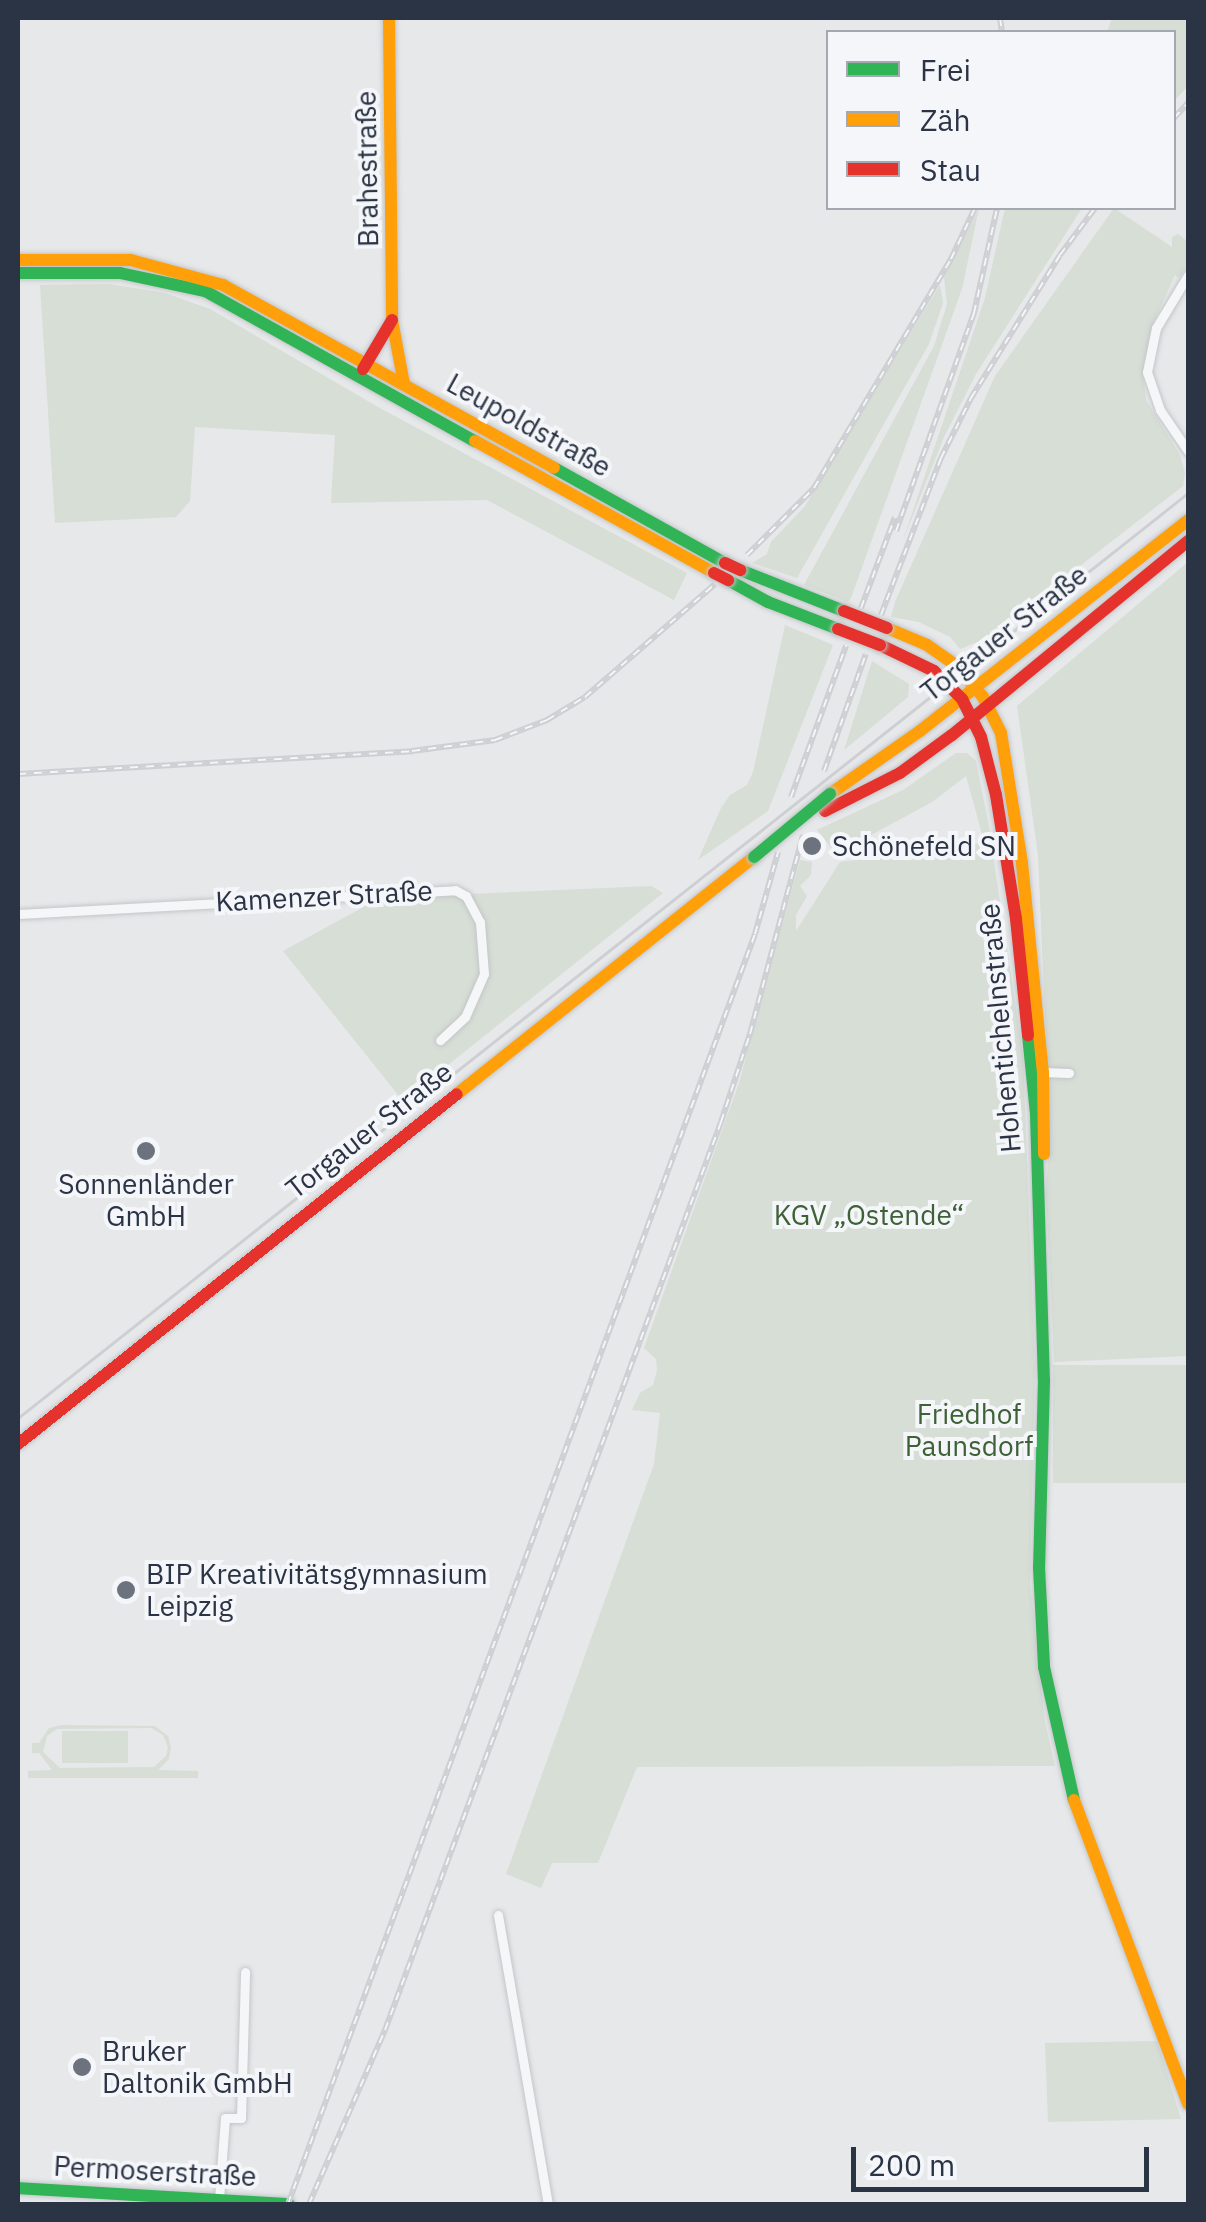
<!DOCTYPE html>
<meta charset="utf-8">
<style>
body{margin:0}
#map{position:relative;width:1206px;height:2222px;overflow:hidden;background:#e6e8ea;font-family:"IBM Plex Sans",sans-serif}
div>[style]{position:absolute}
.green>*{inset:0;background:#d6ded6;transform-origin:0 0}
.roads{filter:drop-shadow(0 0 2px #c4c6c8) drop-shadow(0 0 2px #c4c6c8)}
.street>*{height:9px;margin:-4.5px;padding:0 4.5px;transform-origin:4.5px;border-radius:4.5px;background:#f5f6f7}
.fast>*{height:12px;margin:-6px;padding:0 6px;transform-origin:6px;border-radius:6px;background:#30b455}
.slow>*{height:12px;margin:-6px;padding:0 6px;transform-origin:6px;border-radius:6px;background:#ff9f0a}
.jam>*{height:12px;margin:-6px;padding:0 6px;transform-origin:6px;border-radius:6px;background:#e5322d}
.tram>*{height:2.5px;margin:-1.25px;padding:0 1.25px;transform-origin:1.25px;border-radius:1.25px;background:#cecfd2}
.rail>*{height:6px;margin-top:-3px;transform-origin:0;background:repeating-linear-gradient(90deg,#f4f6f9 0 8px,#cecfd2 0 16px);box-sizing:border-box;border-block:2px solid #cecfd2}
.bridges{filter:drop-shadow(0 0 2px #c4c6c8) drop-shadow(0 0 2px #c4c6c8)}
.fast-bridge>*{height:12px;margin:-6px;padding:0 6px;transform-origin:6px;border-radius:6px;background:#30b455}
.jam-bridge>*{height:12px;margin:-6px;padding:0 6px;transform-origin:6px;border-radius:6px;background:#e5322d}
.dots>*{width:28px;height:28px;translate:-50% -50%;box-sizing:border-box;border:5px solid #f4f6f9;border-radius:50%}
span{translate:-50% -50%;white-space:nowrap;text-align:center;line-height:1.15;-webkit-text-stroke:8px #f4f6f9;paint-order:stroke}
.street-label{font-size:28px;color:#2b3445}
.poi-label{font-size:28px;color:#2b3445}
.left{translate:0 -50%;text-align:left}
.park-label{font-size:28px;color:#3f6138}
.frame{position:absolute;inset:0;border:20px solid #2b3445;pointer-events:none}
.legend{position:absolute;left:826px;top:30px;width:350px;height:180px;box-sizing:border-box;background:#f4f6f9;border:2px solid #a4a8b1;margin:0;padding:12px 18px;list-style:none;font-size:30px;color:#2b3445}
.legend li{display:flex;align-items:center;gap:20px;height:50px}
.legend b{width:50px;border:2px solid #a4a8b1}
.scale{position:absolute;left:851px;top:2147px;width:298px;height:45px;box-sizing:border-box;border:5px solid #2b3445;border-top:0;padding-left:12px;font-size:30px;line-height:35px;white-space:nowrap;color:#2b3445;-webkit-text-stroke:8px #f4f6f9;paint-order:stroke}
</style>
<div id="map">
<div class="green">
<div style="clip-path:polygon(1112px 18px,1188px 18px,1188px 86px,1174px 101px,1174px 32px,1107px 32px)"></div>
<div style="clip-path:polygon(979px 208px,962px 289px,851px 598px,848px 602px,804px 585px,934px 346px,947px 304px,944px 277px)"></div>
<div style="clip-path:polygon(1005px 208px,1082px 208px,976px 374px,944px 437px,902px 543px,985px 298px)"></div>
<div style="clip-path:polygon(1114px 208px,1172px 247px,1172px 237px,1178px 234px,1188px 242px,1188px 266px,1178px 278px,1175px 275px,1155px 319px,1143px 373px,1146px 400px,1180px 455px,1185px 473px,1183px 486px,987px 638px,960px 649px,950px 637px,919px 622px,891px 617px,895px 602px,995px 376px)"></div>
<div style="clip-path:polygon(108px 284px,165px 293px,210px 309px,378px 407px,687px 573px,674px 600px,487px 500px,331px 503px,335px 435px,195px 427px,190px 501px,176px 517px,55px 523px,40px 285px)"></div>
<div style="clip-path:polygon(940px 285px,943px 303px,929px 344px,797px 578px,752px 563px,767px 554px,771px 542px,805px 506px)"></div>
<div style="clip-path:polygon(1188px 562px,1188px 1356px,1054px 1362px,1046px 1192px,1050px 1126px,1038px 855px,1017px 706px)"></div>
<div style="clip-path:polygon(785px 625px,833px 645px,768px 811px,698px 860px,721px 808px,730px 795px,747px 785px,753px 772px)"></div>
<div style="clip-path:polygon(872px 661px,909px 684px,908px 697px,844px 750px)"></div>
<div style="clip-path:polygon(956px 753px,967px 753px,976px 761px,990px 832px,982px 834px,966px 776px,932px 802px,871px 835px,847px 855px,838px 856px,817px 830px,903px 790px)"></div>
<div style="clip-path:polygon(991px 842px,1023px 1054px,1035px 1369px,1030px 1583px,1045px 1722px,1055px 1766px,637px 1767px,598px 1863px,552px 1863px,541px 1888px,506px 1874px,654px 1464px,660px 1413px,632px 1410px,640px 1393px,653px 1385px,657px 1371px,656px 1359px,644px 1348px,739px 1083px,800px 860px,812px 862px,811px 875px,800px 886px,807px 896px,796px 915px,796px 931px,840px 862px)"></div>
<div style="clip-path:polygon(651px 886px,663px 893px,403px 1101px,283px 951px,380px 898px)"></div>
<div style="left:1188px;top:1365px;width:118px;height:135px;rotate:90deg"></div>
<div style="clip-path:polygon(evenodd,61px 1725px,155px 1726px,168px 1736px,171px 1748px,169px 1759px,158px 1770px,198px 1771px,198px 1778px,28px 1778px,28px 1771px,52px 1770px,39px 1753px,32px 1753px,32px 1743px,39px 1743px,49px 1728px,61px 1725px,151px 1728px,163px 1735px,168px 1747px,166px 1756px,154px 1767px,60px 1768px,43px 1752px,47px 1736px,57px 1729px,151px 1728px)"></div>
<div style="left:128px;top:1731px;width:32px;height:66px;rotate:90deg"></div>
<div style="clip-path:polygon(1157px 2041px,1181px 2119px,1048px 2122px,1045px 2043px)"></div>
</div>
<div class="roads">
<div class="street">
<div style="left:1188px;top:275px;width:62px;rotate:121.1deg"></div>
<div style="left:1156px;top:328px;width:45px;rotate:101.6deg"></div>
<div style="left:1147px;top:372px;width:40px;rotate:71.1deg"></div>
<div style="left:1160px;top:410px;width:50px;rotate:55.7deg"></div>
<div style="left:18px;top:914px;width:438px;rotate:-3.1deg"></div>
<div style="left:455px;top:890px;width:13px;rotate:29deg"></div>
<div style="left:466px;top:896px;width:30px;rotate:62deg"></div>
<div style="left:480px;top:922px;width:52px;rotate:85.6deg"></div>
<div style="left:484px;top:974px;width:47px;rotate:113.8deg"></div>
<div style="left:465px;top:1017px;width:34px;rotate:137deg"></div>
<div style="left:1043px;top:1072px;width:26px;rotate:2deg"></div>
<div style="left:498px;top:1915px;width:293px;rotate:80.2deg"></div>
<div style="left:219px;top:2199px;width:81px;rotate:-85.8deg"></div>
<div style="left:225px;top:2118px;width:16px"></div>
<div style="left:241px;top:2118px;width:146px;rotate:-88.4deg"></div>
</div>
<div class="fast">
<div style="left:18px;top:273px;width:102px"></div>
<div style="left:120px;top:273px;width:87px;rotate:12deg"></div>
<div style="left:205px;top:291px;width:309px;rotate:29.1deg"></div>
<div style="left:554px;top:468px;width:196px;rotate:29.1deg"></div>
<div style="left:740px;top:570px;width:112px;rotate:21.5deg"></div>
<div style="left:728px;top:580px;width:46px;rotate:28.8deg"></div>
<div style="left:768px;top:602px;width:75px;rotate:21.1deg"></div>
<div style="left:1028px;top:1035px;width:79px;rotate:84.2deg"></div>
<div style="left:1036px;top:1114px;width:266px;rotate:88.3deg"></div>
<div style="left:1044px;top:1380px;width:187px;rotate:91.5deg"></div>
<div style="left:1039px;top:1567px;width:100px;rotate:87.1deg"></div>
<div style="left:1044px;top:1667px;width:136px;rotate:77.3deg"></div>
<div style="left:18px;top:2188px;width:271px;rotate:3.4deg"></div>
</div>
<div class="slow">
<div style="left:389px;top:18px;width:302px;rotate:89.4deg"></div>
<div style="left:392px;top:320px;width:65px;rotate:79.4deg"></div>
<div style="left:18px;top:260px;width:113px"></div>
<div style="left:131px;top:260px;width:95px;rotate:15.2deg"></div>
<div style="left:223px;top:285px;width:378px;rotate:28.9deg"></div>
<div style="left:475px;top:441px;width:273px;rotate:28.9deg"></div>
<div style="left:887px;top:628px;width:43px;rotate:23deg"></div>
<div style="left:927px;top:645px;width:37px;rotate:35deg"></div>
<div style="left:957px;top:666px;width:40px;rotate:50deg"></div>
<div style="left:983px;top:697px;width:40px;rotate:63.4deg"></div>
<div style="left:1001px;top:733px;width:132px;rotate:80.8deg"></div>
<div style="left:1022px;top:863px;width:210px;rotate:84.3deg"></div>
<div style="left:1043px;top:1072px;width:82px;rotate:89.3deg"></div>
<div style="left:830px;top:794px;width:110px;rotate:-35deg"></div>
<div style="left:920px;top:731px;width:341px;rotate:-38.2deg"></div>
<div style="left:457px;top:1094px;width:380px;rotate:-38.6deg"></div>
<div style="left:1074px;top:1800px;width:325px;rotate:69.4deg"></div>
</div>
<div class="jam">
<div style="left:363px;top:369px;width:57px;rotate:-59.4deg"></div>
<div style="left:880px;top:645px;width:60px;rotate:25.7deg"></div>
<div style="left:934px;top:671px;width:40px;rotate:45deg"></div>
<div style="left:962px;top:699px;width:42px;rotate:63.4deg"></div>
<div style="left:981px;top:737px;width:60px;rotate:75.5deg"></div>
<div style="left:996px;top:795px;width:126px;rotate:80.8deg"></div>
<div style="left:1016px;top:919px;width:117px;rotate:84.1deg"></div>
<div style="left:825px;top:811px;width:84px;rotate:-26.9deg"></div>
<div style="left:900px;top:773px;width:64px;rotate:-36.2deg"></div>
<div style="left:952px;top:735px;width:306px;rotate:-39.4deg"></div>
<div style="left:18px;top:1444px;width:561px;rotate:-38.56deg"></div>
</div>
</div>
<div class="tram">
<div style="left:18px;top:1418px;width:1491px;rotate:-38.33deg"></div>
</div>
<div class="rail">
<div style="left:1000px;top:18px;width:14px;rotate:82deg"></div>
<div style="left:1174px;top:118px;width:21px;rotate:-47deg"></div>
<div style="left:896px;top:531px;width:232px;rotate:-70.3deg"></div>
<div style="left:974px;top:313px;width:107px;rotate:-77.6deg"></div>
<div style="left:747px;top:555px;width:95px;rotate:-45deg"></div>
<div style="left:814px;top:488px;width:267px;rotate:-59.1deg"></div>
<div style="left:951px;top:259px;width:56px;rotate:-64.8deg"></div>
<div style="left:861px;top:608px;width:97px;rotate:-69.5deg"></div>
<div style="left:881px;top:615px;width:168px;rotate:-69.1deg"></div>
<div style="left:941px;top:458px;width:67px;rotate:-63.4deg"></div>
<div style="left:971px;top:398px;width:168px;rotate:-58.1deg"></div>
<div style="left:1060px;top:255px;width:59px;rotate:-53.3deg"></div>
<div style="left:824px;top:771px;width:124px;rotate:-70.3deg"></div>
<div style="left:18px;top:774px;width:395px;rotate:-3.3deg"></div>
<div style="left:412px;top:751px;width:84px;rotate:-7.5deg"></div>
<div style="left:495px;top:740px;width:56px;rotate:-21deg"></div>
<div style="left:547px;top:720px;width:44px;rotate:-31.2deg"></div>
<div style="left:585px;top:697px;width:172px;rotate:-41deg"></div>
<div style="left:791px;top:797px;width:161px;rotate:-70deg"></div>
<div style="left:288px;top:2204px;width:1353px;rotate:-69.81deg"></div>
<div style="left:755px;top:934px;width:85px;rotate:-74.3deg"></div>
<div style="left:309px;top:2204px;width:190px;rotate:-66.4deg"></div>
<div style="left:385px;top:2030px;width:968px;rotate:-69.69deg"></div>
<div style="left:721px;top:1122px;width:93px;rotate:-71.8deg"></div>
<div style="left:750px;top:1034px;width:206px;rotate:-75.1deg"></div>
</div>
<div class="bridges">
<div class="fast-bridge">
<div style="left:754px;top:857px;width:99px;rotate:-39.7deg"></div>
</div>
<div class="jam-bridge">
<div style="left:725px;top:563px;width:17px;rotate:25deg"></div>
<div style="left:714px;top:573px;width:16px;rotate:27deg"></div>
<div style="left:844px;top:611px;width:46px;rotate:21.6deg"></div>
<div style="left:838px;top:629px;width:45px;rotate:20.9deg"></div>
</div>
</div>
<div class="dots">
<div style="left:812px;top:846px;background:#6c737f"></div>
<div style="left:146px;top:1151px;background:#6c737f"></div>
<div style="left:126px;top:1590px;background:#6c737f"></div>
<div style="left:82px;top:2067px;background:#6c737f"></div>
</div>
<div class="street-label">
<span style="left:367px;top:169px;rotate:-91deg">Brahestraße</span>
<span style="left:529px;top:425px;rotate:29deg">Leupoldstraße</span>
<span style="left:1004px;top:633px;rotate:-38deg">Torgauer Straße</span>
<span style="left:324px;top:896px;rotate:-3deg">Kamenzer Straße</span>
<span style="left:1000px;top:1028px;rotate:-95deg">Hohentichelnstraße</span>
<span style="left:369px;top:1130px;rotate:-38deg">Torgauer Straße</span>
<span style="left:155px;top:2171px;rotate:3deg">Permoserstraße</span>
</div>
<div class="poi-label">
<span class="left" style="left:832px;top:846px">Schönefeld SN</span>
<span style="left:146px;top:1200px">Sonnenländer<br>GmbH</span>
<span class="left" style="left:146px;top:1590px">BIP Kreativitätsgymnasium<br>Leipzig</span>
<span class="left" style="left:102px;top:2067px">Bruker<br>Daltonik GmbH</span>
</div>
<div class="park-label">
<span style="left:869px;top:1215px">KGV „Ostende“</span>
<span style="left:969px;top:1430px">Friedhof<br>Paunsdorf</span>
</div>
<div class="frame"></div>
<ul class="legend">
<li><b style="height:12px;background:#30b455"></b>Frei</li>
<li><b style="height:12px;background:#ff9f0a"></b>Zäh</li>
<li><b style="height:12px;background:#e5322d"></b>Stau</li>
</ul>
<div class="scale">200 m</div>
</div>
